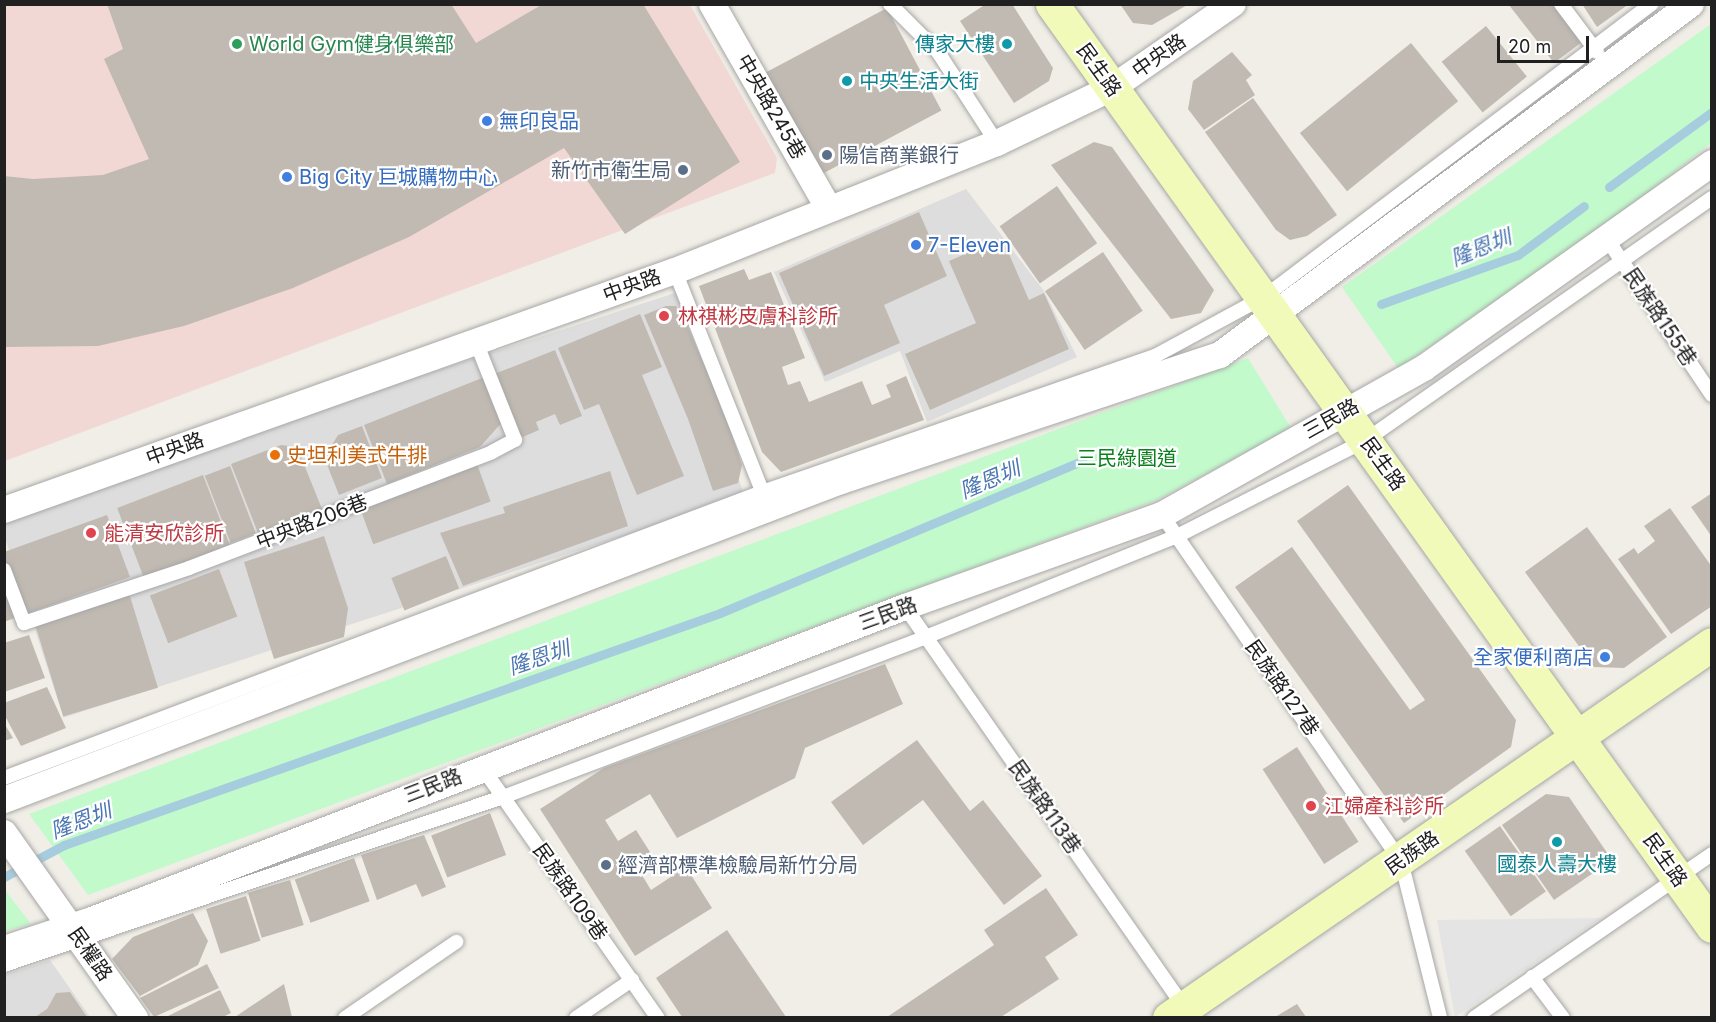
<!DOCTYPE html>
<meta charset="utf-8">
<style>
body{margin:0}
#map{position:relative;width:1716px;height:1022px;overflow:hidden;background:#f0eee6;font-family:Inter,"Noto Sans TC",sans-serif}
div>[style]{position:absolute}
.residential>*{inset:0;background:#dedddd;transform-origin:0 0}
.commercial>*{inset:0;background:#f1d8d5}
.park>*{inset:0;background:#c3facc}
.parking>*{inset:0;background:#e4e4e4}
.stream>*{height:9px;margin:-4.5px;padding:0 4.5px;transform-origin:4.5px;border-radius:4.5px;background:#a6cdde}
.building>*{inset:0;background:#c1bab2;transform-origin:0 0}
.roads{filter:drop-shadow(0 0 2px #a7a7a7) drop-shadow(0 0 2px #a7a7a7)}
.lane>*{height:14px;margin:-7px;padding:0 7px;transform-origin:7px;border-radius:7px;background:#fff}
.street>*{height:26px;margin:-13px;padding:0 13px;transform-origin:13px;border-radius:13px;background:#fff}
.secondary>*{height:33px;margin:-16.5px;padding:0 16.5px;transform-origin:16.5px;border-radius:16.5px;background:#f2faba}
.dots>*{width:16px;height:16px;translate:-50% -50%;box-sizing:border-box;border:3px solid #fff;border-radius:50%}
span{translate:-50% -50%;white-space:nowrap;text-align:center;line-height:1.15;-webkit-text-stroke:4.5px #fff;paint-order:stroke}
.leisure-label{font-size:20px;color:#27864d}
.left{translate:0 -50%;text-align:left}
.culture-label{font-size:20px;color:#0d838f}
.right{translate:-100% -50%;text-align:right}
.street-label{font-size:20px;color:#202020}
.shop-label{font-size:20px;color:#366cbe}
.service-label{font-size:20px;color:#4e5e75}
.health-label{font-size:20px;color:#be3a42}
.food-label{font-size:20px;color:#c56008}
.park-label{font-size:20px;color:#0a811d}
.water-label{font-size:21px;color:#4a76b1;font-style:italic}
.frame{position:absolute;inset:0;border:6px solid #202020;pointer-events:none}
.scale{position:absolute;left:1497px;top:36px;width:92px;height:27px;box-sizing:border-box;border:3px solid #202020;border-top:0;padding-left:8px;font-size:18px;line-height:21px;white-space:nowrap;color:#202020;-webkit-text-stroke:4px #fff;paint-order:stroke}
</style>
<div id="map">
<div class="residential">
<div style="clip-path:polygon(966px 189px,1044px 291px,1077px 357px,927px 422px,900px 351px,825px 382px,774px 272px)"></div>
<div style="left:678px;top:292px;width:215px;height:716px;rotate:72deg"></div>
<div style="clip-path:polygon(50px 960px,90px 1017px,5px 1017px,4px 975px)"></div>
</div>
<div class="commercial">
<div style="clip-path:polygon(5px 5px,690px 5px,777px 158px,775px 173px,5px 461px)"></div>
</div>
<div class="park">
<div style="clip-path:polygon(1711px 24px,1711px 143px,1604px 227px,1398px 368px,1342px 287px)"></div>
<div style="clip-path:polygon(1248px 358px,1291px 428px,1157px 500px,88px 895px,29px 814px)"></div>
<div style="clip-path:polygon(5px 890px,31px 924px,5px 931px)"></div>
</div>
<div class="parking">
<div style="clip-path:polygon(1601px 918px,1455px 1017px,1437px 920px)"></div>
</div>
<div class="stream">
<div style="left:1609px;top:187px;width:127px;rotate:-36.1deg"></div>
<div style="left:1381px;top:304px;width:145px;rotate:-19.7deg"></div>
<div style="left:1518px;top:255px;width:82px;rotate:-36.6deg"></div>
<div style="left:4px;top:877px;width:68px;rotate:-28.1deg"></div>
<div style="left:64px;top:845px;width:696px;rotate:-19.48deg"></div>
<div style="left:720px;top:613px;width:393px;rotate:-22.8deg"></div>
</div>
<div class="building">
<div style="clip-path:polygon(107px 4px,451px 4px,476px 43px,543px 4px,643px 4px,740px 162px,625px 234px,564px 148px,409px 237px,293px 288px,184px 326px,98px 346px,4px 347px,4px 176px,33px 179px,103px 175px,149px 159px,104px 59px,123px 49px)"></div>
<div style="clip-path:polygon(986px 4px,1012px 4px,1053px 68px,1049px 81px,1014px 103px,960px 21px)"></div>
<div style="clip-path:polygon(1120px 4px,1189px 4px,1152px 25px,1133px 23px)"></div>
<div style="clip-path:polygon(1582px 4px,1629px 4px,1597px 27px)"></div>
<div style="clip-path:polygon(1509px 5px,1553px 5px,1582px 42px,1554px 63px)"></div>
<div style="left:887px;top:8px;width:116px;height:139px;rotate:62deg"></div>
<div style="left:1486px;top:26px;width:65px;height:57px;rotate:51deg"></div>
<div style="left:1411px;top:43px;width:75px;height:143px;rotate:51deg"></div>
<div style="clip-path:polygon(1232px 52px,1252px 75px,1246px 80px,1255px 95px,1204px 130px,1188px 109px,1193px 81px)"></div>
<div style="clip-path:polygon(1253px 98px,1337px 215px,1307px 236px,1290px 240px,1276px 230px,1205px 132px)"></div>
<div style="clip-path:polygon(1094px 142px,1112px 147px,1214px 290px,1201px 313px,1171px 319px,1051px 165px)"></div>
<div style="left:1057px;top:186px;width:70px;height:70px;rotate:55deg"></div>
<div style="clip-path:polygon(919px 212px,947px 276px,884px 305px,900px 343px,824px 376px,779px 273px)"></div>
<div style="clip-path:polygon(1002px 238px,1029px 300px,1044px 293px,1069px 349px,930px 410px,905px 354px,976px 323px,949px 261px)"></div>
<div style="left:1103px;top:252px;width:71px;height:70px;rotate:56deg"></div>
<div style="clip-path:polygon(744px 269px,749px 280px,771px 272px,805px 358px,782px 367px,788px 385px,800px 381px,809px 402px,862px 381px,872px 405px,891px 397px,886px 385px,906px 376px,924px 420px,781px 472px,762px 452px,699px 286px)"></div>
<div style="clip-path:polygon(666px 306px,676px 306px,681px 312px,722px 405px,742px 465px,738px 483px,713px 491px,688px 419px,644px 315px)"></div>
<div style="clip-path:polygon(640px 314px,662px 367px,642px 375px,684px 476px,637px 495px,599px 404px,584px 410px,558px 348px)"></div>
<div style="clip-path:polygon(555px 350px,582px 416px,560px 425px,555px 414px,536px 422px,539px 430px,518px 439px,492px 375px)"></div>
<div style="clip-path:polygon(487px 376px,504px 420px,480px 447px,387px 484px,364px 425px)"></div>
<div style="clip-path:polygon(362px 426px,382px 478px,339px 495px,326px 462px,329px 450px,338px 435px)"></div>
<div style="clip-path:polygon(281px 445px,297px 447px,322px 509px,258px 533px,231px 464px)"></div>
<div style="left:477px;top:464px;width:40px;height:125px;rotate:70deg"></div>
<div style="left:230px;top:466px;width:72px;height:27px;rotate:69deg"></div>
<div style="clip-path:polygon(610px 471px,628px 526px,463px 586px,440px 533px,505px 513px,503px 507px)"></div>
<div style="left:203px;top:475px;width:75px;height:92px;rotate:69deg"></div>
<div style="clip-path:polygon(1348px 485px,1516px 720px,1511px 747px,1404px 823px,1235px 587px,1292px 547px,1410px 710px,1425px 700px,1297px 521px)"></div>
<div style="clip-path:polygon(1712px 493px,1712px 537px,1691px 507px)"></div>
<div style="clip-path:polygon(1670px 508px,1712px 567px,1712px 606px,1671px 634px,1618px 559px,1634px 548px,1638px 554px,1655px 541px,1644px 526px)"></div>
<div style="clip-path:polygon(107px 515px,130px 577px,23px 615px,4px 563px,4px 552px)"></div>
<div style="clip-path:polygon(1587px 527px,1667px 637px,1624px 668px,1594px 667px,1525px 572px)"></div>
<div style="clip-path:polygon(324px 536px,348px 608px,344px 637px,274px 659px,244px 562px)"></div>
<div style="left:446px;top:556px;width:35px;height:59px;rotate:68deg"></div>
<div style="left:219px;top:569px;width:51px;height:74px;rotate:69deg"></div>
<div style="clip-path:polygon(4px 575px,20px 616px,4px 622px)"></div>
<div style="left:129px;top:593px;width:99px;height:99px;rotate:73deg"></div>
<div style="clip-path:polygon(29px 635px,45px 678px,4px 692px,4px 643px)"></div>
<div style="clip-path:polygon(885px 664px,903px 704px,805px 748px,795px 778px,677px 838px,650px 794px,605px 820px,618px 841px,636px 830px,650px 852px,634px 862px,651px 890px,686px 867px,712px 908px,635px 956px,540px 809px,604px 768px)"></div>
<div style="clip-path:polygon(47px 687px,66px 728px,21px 746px,4px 714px,4px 703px)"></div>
<div style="clip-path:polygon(4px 723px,13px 738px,4px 741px)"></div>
<div style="clip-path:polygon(917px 740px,970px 811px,983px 800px,1042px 876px,1004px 905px,923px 800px,863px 845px,831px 802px)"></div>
<div style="left:1297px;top:747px;width:113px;height:41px;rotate:57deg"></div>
<div style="clip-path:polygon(1546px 794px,1569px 797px,1612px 860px,1554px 900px,1502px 825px)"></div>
<div style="left:490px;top:813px;width:45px;height:63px;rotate:69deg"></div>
<div style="left:1500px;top:826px;width:80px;height:43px;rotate:55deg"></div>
<div style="clip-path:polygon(424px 835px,446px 887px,422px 897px,416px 884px,377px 900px,361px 855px)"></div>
<div style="left:354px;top:858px;width:46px;height:63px;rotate:70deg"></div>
<div style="left:290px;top:880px;width:47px;height:44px;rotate:73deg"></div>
<div style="clip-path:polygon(1046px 888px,1078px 935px,1045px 957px,1059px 979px,1001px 1017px,887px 1017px,994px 945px,984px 930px)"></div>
<div style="left:246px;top:896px;width:47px;height:42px;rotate:72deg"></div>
<div style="clip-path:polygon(193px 913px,208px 941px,198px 965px,140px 996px,112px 959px,133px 937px)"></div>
<div style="clip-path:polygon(727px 930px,786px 1017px,682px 1017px,656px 978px)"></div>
<div style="clip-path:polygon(207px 964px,219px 988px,154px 1017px,140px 998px)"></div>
<div style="clip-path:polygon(284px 984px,292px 1017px,235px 1017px)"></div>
<div style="clip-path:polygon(220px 990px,231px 1013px,223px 1017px,166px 1017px)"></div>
<div style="clip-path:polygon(70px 992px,87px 1017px,35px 1017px,47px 1009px,56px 993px)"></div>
<div style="clip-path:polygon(1297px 1004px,1306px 1017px,1275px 1017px)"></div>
</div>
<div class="roads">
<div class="lane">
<div style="left:890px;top:4px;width:68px;rotate:45deg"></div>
<div style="left:938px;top:52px;width:108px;rotate:57deg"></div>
<div style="left:1561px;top:4px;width:60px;rotate:53.1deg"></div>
<div style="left:1607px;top:239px;width:188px;rotate:56.1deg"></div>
<div style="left:675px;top:271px;width:244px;rotate:68.4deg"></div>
<div style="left:1162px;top:515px;width:421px;rotate:55.4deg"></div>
<div style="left:1401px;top:861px;width:162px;rotate:76deg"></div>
<div style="left:4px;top:570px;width:57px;rotate:69.3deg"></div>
<div style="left:24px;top:623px;width:174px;rotate:-18.4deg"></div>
<div style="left:189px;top:568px;width:324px;rotate:-20.9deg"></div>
<div style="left:492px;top:452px;width:26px;rotate:-28deg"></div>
<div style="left:515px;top:440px;width:105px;rotate:-111.7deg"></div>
<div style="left:905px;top:607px;width:488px;rotate:55.1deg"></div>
<div style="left:482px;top:767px;width:307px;rotate:55deg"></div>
<div style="left:4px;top:778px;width:810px;rotate:-20.67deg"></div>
<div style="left:762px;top:492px;width:416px;rotate:-19.1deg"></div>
<div style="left:1155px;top:356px;width:124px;rotate:-28.4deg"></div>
<div style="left:1264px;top:297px;width:486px;rotate:-37.1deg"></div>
<div style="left:4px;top:965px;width:527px;rotate:-18.61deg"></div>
<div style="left:503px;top:797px;width:452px;rotate:-20.7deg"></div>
<div style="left:926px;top:637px;width:271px;rotate:-21.9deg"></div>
<div style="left:1177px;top:536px;width:212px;rotate:-26.9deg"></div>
<div style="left:1366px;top:440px;width:422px;rotate:-35deg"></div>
<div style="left:1532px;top:977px;width:51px;rotate:52.9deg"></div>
<div style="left:345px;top:1018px;width:135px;rotate:-34.4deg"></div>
<div style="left:576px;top:1018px;width:68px;rotate:-34.2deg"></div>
<div style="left:1474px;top:1018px;width:289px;rotate:-34.6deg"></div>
</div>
<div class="street">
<div style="left:712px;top:4px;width:236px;rotate:60.3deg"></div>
<div style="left:4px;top:510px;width:712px;rotate:-19.61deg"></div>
<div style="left:675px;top:271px;width:347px;rotate:-21.7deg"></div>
<div style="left:997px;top:143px;width:127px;rotate:-25.6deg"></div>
<div style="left:1112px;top:88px;width:147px;rotate:-34.8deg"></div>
<div style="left:4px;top:800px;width:896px;rotate:-20.86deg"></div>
<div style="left:841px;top:481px;width:399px;rotate:-18.4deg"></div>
<div style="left:1220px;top:355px;width:587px;rotate:-36.69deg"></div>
<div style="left:4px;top:833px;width:227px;rotate:54.7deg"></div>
<div style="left:4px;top:949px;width:93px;rotate:-18.2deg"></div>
<div style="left:92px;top:920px;width:871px;rotate:-21.06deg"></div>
<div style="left:905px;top:607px;width:273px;rotate:-19.7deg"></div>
<div style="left:1162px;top:515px;width:300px;rotate:-29.3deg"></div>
<div style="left:1424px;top:368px;width:354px;rotate:-35.4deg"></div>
</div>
<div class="secondary">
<div style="left:1052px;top:4px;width:1134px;rotate:54.4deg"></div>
<div style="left:1169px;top:1018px;width:659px;rotate:-34.56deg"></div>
</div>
</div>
<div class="dots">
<div style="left:237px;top:44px;background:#2e9e5b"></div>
<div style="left:1007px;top:44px;background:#0f9aa8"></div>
<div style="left:847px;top:81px;background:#0f9aa8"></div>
<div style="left:487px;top:121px;background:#3f7fe0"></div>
<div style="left:827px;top:155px;background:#5c6f8a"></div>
<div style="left:683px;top:170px;background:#5c6f8a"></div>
<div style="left:287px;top:177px;background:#3f7fe0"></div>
<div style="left:916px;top:245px;background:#3f7fe0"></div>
<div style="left:664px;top:316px;background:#e0444e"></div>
<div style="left:275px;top:455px;background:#e8710a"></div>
<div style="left:91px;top:533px;background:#e0444e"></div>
<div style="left:1605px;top:657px;background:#3f7fe0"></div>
<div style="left:1311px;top:806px;background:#e0444e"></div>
<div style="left:1557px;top:842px;background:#0f9aa8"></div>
<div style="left:606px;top:865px;background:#5c6f8a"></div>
</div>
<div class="leisure-label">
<span class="left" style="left:249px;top:44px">World Gym健身俱樂部</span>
</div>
<div class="culture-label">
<span class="right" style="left:995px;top:44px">傳家大樓</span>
<span class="left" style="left:859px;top:81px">中央生活大街</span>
<span style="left:1557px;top:864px">國泰人壽大樓</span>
</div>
<div class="street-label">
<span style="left:1159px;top:56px;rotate:-35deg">中央路</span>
<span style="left:1099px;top:70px;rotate:54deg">民生路</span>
<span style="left:771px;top:107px;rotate:60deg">中央路245巷</span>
<span style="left:632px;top:286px;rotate:-20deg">中央路</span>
<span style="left:1660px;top:317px;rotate:56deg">民族路155巷</span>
<span style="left:1331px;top:419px;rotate:-29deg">三民路</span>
<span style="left:175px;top:449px;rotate:-20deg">中央路</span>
<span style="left:1383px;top:464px;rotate:54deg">民生路</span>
<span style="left:312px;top:522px;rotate:-21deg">中央路206巷</span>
<span style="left:888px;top:614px;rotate:-20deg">三民路</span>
<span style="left:1282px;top:688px;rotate:55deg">民族路127巷</span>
<span style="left:433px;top:786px;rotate:-21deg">三民路</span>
<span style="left:1045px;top:807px;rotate:55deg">民族路113巷</span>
<span style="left:1412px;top:853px;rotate:-35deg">民族路</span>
<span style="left:1665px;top:860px;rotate:55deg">民生路</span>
<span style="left:570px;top:892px;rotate:55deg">民族路109巷</span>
<span style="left:90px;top:954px;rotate:55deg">民權路</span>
</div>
<div class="shop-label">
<span class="left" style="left:499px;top:121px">無印良品</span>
<span class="left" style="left:299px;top:177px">Big City 巨城購物中心</span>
<span class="left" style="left:928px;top:245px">7-Eleven</span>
<span class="right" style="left:1593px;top:657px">全家便利商店</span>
</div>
<div class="service-label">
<span class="left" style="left:839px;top:155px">陽信商業銀行</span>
<span class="right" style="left:671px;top:170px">新竹市衛生局</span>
<span class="left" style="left:618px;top:865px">經濟部標準檢驗局新竹分局</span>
</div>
<div class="health-label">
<span class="left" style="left:678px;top:316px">林祺彬皮膚科診所</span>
<span class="left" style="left:104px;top:533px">能清安欣診所</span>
<span class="left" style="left:1324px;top:806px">江婦產科診所</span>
</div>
<div class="food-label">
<span class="left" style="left:287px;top:455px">史坦利美式牛排</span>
</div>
<div class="park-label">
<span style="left:1127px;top:458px">三民綠園道</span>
</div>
<div class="water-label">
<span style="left:1481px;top:248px;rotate:-22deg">隆恩圳</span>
<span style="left:990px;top:480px;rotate:-23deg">隆恩圳</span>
<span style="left:539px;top:658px;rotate:-19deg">隆恩圳</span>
<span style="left:81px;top:821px;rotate:-21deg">隆恩圳</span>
</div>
<div class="frame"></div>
<div class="scale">20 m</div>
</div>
